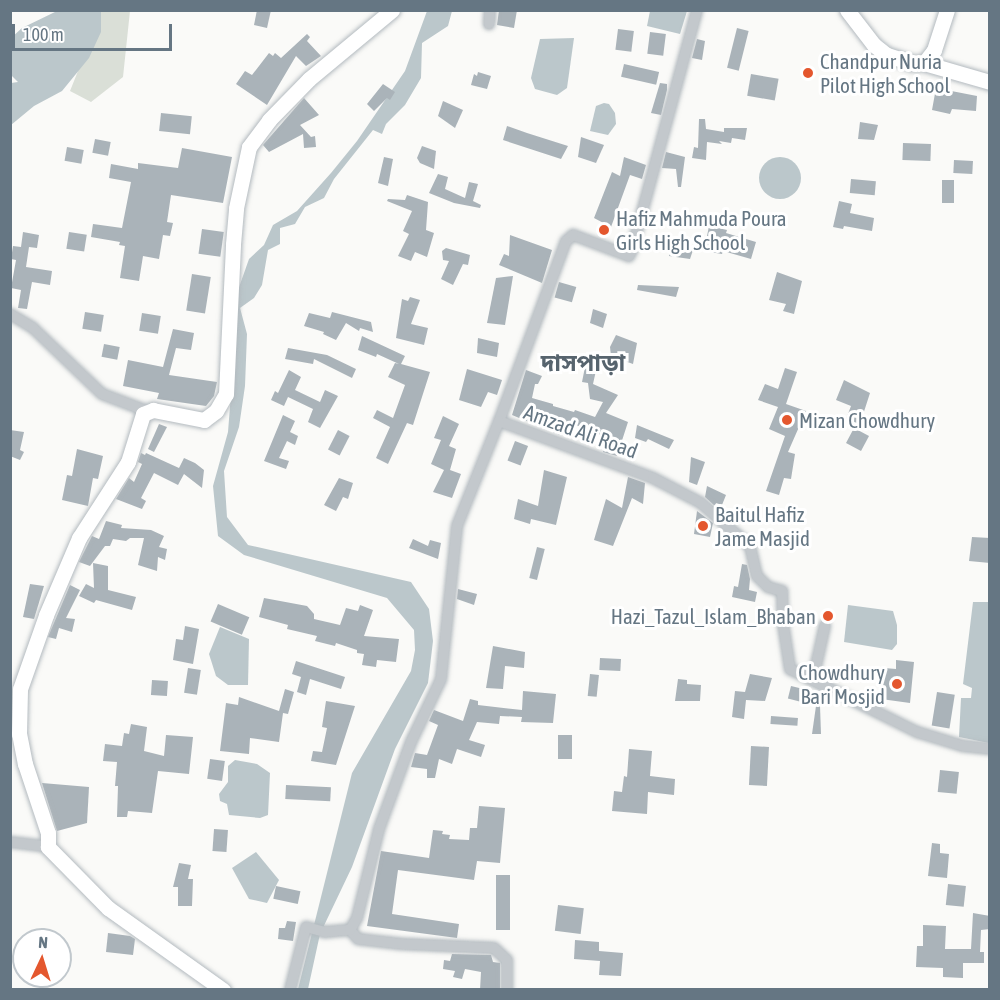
<!DOCTYPE html>
<meta charset="utf-8">
<style>
body{margin:0}
#map{position:relative;width:1000px;height:1000px;overflow:hidden;background:#fafaf8;font-family:"Asap Condensed","Noto Sans Bengali",sans-serif}
div>[style]{position:absolute}
.green>*{inset:0;background:#dadfd7}
.water>*{inset:0;background:#bbc7cb}
.round{border-radius:50%}
.building>*{inset:0;background:#aab3b9;transform-origin:0 0}
.roads{filter:drop-shadow(0 0 2px #b3babf) drop-shadow(0 0 2px #b3babf)}
.street>*{height:10px;margin:-5px;padding:0 5px;transform-origin:5px;border-radius:5px;background:#c3c8cc}
.secondary>*{height:15px;margin:-7.5px;padding:0 7.5px;transform-origin:7.5px;border-radius:7.5px;background:#fff}
.dots>*{width:16px;height:16px;translate:-50% -50%;box-sizing:border-box;border:3px solid #fff;border-radius:50%}
span{translate:-50% -50%;white-space:nowrap;text-align:center;line-height:1.15;-webkit-text-stroke:6px #fff;paint-order:stroke}
.poi-label{font-size:21px;color:#657683}
.left{translate:0 -50%;text-align:left}
.right{translate:-100% -50%;text-align:right}
.street-label{font-size:21px;color:#657683}
.quarter-label{font-size:24px;color:#57646e;font-weight:700}
.frame{position:absolute;inset:0;border:12px solid #657683;pointer-events:none}
.north{position:absolute;left:12px;top:928px;width:60px;height:60px;box-sizing:border-box;background:#fff;border:2px solid #c1c8cd;border-radius:50%;rotate:4deg;font-size:16px;font-weight:700;line-height:24px;text-align:center;color:#657683}
.north::after{content:'';display:block;margin:auto;width:21px;height:27px;background:#e4572e;clip-path:polygon(50% 0,100% 100%,50% 72%,0 100%)}
.scale{position:absolute;left:12px;top:24px;width:160px;height:27px;box-sizing:border-box;border:3px solid #657683;border-top:0;padding-left:8px;font-size:18px;line-height:21px;white-space:nowrap;color:#657683;-webkit-text-stroke:4px #fff;paint-order:stroke}
</style>
<div id="map">
<div class="green">
<div style="clip-path:polygon(94px 11px,130px 11px,123px 77px,91px 102px,70px 91px,82px 61px)"></div>
</div>
<div class="water">
<div style="clip-path:polygon(57px 11px,101px 11px,101px 32px,89px 58px,62px 91px,34px 106px,11px 125px,11px 83px,18px 82px,11px 75px,11px 38px,22px 28px)"></div>
<div style="clip-path:polygon(427px 11px,452px 11px,448px 26px,422px 43px,421px 78px,405px 105px,386px 124px,382px 134px,373px 130px,334px 179px,324px 198px,305px 207px,295px 224px,280px 228px,280px 244px,268px 250px,262px 285px,254px 298px,240px 308px,247px 334px,245px 386px,239px 427px,224px 471px,227px 517px,248px 545px,411px 582px,429px 609px,433px 641px,428px 683px,395px 749px,352px 867px,320px 934px,308px 989px,298px 989px,352px 773px,411px 671px,415px 650px,414px 630px,387px 598px,244px 555px,218px 536px,213px 486px,228px 432px,232px 381px,232px 307px,249px 259px,264px 245px,273px 225px,297px 211px,331px 173px,357px 141px,405px 71px)"></div>
<div style="clip-path:polygon(650px 11px,687px 11px,680px 34px,647px 26px)"></div>
<div style="clip-path:polygon(574px 38px,567px 88px,557px 95px,535px 89px,531px 78px,540px 39px)"></div>
<div style="clip-path:polygon(604px 103px,609px 104px,615px 113px,616px 124px,608px 135px,590px 131px,596px 106px)"></div>
<div class="round" style="left:759px;top:157px;width:42px;height:42px"></div>
<div style="clip-path:polygon(973px 602px,989px 602px,989px 743px,959px 737px,961px 698px,971px 698px,972px 688px,963px 684px)"></div>
<div style="clip-path:polygon(848px 605px,893px 611px,897px 625px,897px 644px,892px 650px,844px 642px)"></div>
<div style="clip-path:polygon(220px 627px,249px 639px,248px 685px,228px 685px,216px 676px,209px 654px)"></div>
<div style="clip-path:polygon(235px 760px,257px 764px,270px 773px,268px 815px,260px 818px,229px 815px,227px 804px,220px 801px,219px 794px,228px 782px,228px 766px)"></div>
<div style="clip-path:polygon(256px 852px,279px 880px,267px 903px,249px 899px,232px 868px)"></div>
</div>
<div class="building">
<div style="clip-path:polygon(257px 10px,271px 10px,267px 28px,254px 25px)"></div>
<div style="clip-path:polygon(499px 10px,517px 10px,514px 28px,497px 25px)"></div>
<div style="left:737px;top:28px;width:12px;height:41px;rotate:14deg"></div>
<div style="left:618px;top:29px;width:16px;height:21px;rotate:7deg"></div>
<div style="left:650px;top:32px;width:16px;height:22px;rotate:7deg"></div>
<div style="clip-path:polygon(307px 34px,310px 37px,307px 41px,321px 56px,306px 66px,296px 56px,267px 105px,236px 84px,245px 71px,252px 75px,269px 53px,273px 56px,275px 53px,281px 58px)"></div>
<div style="clip-path:polygon(697px 39px,705px 41px,702px 60px,692px 58px)"></div>
<div style="left:624px;top:64px;width:36px;height:13px;rotate:13deg"></div>
<div style="clip-path:polygon(478px 72px,491px 76px,487px 89px,471px 85px,474px 74px,477px 76px)"></div>
<div style="left:751px;top:74px;width:28px;height:22px;rotate:10deg"></div>
<div style="clip-path:polygon(660px 83px,667px 84px,667px 90px,661px 115px,651px 113px)"></div>
<div style="clip-path:polygon(383px 84px,395px 92px,390px 100px,387px 98px,374px 111px,367px 104px)"></div>
<div style="clip-path:polygon(936px 88px,977px 96px,976px 111px,952px 109px,950px 114px,932px 110px)"></div>
<div style="clip-path:polygon(304px 98px,319px 115px,300px 125px,311px 137px,315px 136px,316px 147px,304px 148px,303px 134px,269px 152px,263px 145px)"></div>
<div style="clip-path:polygon(443px 101px,463px 110px,455px 128px,438px 116px)"></div>
<div style="left:161px;top:113px;width:31px;height:18px;rotate:6deg"></div>
<div style="clip-path:polygon(699px 119px,705px 119px,706px 129px,724px 132px,724px 128px,747px 128px,745px 140px,732px 138px,731px 143px,719px 141px,722px 144px,707px 142px,706px 160px,692px 158px,694px 147px,698px 148px)"></div>
<div style="clip-path:polygon(860px 122px,878px 125px,874px 140px,858px 139px)"></div>
<div style="clip-path:polygon(507px 126px,527px 133px,568px 146px,561px 159px,503px 140px)"></div>
<div style="clip-path:polygon(581px 137px,604px 145px,596px 163px,578px 157px)"></div>
<div style="left:95px;top:139px;width:16px;height:14px;rotate:11deg"></div>
<div style="left:903px;top:143px;width:28px;height:17px;rotate:2deg"></div>
<div style="clip-path:polygon(422px 146px,436px 151px,434px 169px,420px 163px,417px 158px)"></div>
<div style="left:67px;top:147px;width:17px;height:14px;rotate:10deg"></div>
<div style="clip-path:polygon(182px 148px,232px 157px,223px 203px,171px 195px,167px 222px,173px 223px,170px 236px,163px 235px,159px 259px,143px 256px,139px 281px,120px 278px,125px 246px,119px 245px,120px 242px,91px 237px,93px 224px,122px 228px,131px 182px,109px 178px,111px 164px,138px 169px,138px 163px,178px 168px)"></div>
<div style="clip-path:polygon(666px 152px,685px 157px,681px 187px,678px 187px,676px 169px,662px 168px)"></div>
<div style="clip-path:polygon(384px 157px,393px 159px,388px 186px,378px 183px)"></div>
<div style="clip-path:polygon(624px 157px,646px 165px,642px 179px,630px 175px,611px 227px,594px 218px,612px 172px,620px 176px)"></div>
<div style="left:954px;top:160px;width:19px;height:13px;rotate:3deg"></div>
<div style="clip-path:polygon(438px 174px,448px 177px,445px 189px,465px 198px,469px 182px,478px 184px,473px 201px,481px 205px,480px 208px,454px 203px,429px 193px)"></div>
<div style="left:851px;top:179px;width:25px;height:14px;rotate:5deg"></div>
<div style="left:942px;top:180px;width:12px;height:23px"></div>
<div style="clip-path:polygon(407px 195px,428px 202px,426px 230px,434px 233px,427px 257px,415px 252px,411px 261px,398px 256px,409px 234px,403px 231px,412px 211px,387px 201px,388px 199px,405px 200px)"></div>
<div style="clip-path:polygon(839px 201px,852px 204px,850px 213px,874px 218px,872px 231px,844px 226px,843px 229px,833px 227px)"></div>
<div style="clip-path:polygon(709px 226px,727px 230px,726px 233px,756px 242px,751px 259px,723px 251px,722px 254px,704px 251px)"></div>
<div style="left:202px;top:229px;width:22px;height:25px;rotate:8deg"></div>
<div style="clip-path:polygon(23px 232px,39px 235px,37px 248px,29px 247px,26px 267px,52px 271px,50px 285px,32px 282px,27px 309px,18px 308px,21px 290px,11px 288px,16px 260px,11px 259px,13px 246px,21px 247px)"></div>
<div style="left:69px;top:232px;width:18px;height:17px;rotate:9deg"></div>
<div style="clip-path:polygon(510px 235px,552px 250px,542px 283px,499px 265px,504px 254px,509px 256px)"></div>
<div style="clip-path:polygon(671px 246px,693px 250px,690px 259px,669px 256px)"></div>
<div style="clip-path:polygon(446px 248px,470px 255px,468px 265px,463px 264px,453px 285px,441px 279px,449px 261px,443px 260px,442px 251px)"></div>
<div style="clip-path:polygon(777px 272px,802px 281px,794px 314px,783px 311px,786px 304px,769px 300px)"></div>
<div style="left:192px;top:274px;width:19px;height:37px;rotate:9deg"></div>
<div style="clip-path:polygon(513px 276px,505px 325px,487px 323px,496px 278px)"></div>
<div style="left:559px;top:282px;width:18px;height:16px;rotate:16deg"></div>
<div style="clip-path:polygon(638px 285px,679px 287px,676px 297px,637px 290px)"></div>
<div style="clip-path:polygon(410px 297px,420px 300px,411px 324px,428px 328px,424px 345px,396px 338px,402px 299px,408px 301px)"></div>
<div style="clip-path:polygon(593px 309px,607px 314px,603px 328px,590px 323px)"></div>
<div style="left:85px;top:312px;width:19px;height:17px;rotate:9deg"></div>
<div style="clip-path:polygon(332px 312px,371px 322px,373px 332px,360px 328px,359px 331px,346px 323px,336px 340px,323px 334px,324px 332px,304px 326px,309px 313px,330px 318px)"></div>
<div style="left:142px;top:313px;width:19px;height:18px;rotate:9deg"></div>
<div style="clip-path:polygon(173px 329px,194px 333px,191px 350px,176px 348px,169px 375px,217px 382px,214px 396px,206px 406px,157px 399px,159px 393px,123px 386px,128px 360px,163px 367px)"></div>
<div style="clip-path:polygon(616px 335px,637px 343px,633px 364px,611px 356px,610px 347px)"></div>
<div style="clip-path:polygon(362px 336px,405px 356px,401px 364px,430px 372px,413px 425px,407px 423px,388px 464px,376px 458px,390px 427px,373px 418px,377px 410px,393px 418px,405px 385px,388px 377px,395px 363px,399px 364px,377px 354px,376px 357px,358px 350px)"></div>
<div style="clip-path:polygon(478px 338px,499px 343px,497px 357px,477px 353px)"></div>
<div style="left:104px;top:344px;width:16px;height:13px;rotate:11deg"></div>
<div style="clip-path:polygon(288px 348px,327px 355px,356px 369px,352px 378px,314px 359px,313px 364px,285px 359px)"></div>
<div style="clip-path:polygon(588px 352px,599px 357px,593px 384px,618px 395px,606px 413px,628px 422px,617px 456px,603px 452px,608px 439px,582px 427px,564px 422px,560px 435px,512px 415px,526px 370px,542px 376px,538px 384px,535px 384px,532px 398px,553px 404px,553px 406px,574px 412px,575px 410px,595px 417px,603px 402px,590px 399px,588px 383px,582px 382px)"></div>
<div style="clip-path:polygon(785px 368px,797px 372px,786px 404px,806px 411px,788px 452px,795px 454px,791px 479px,784px 478px,779px 495px,766px 491px,785px 436px,769px 429px,778px 407px,758px 400px,765px 384px,778px 389px)"></div>
<div style="clip-path:polygon(467px 369px,502px 380px,497px 395px,488px 392px,481px 407px,459px 400px)"></div>
<div style="clip-path:polygon(289px 370px,301px 377px,295px 390px,320px 402px,325px 390px,338px 396px,320px 428px,308px 422px,313px 409px,288px 397px,284px 406px,271px 400px,275px 391px,278px 393px)"></div>
<div style="clip-path:polygon(844px 380px,870px 393px,860px 424px,846px 419px,851px 406px,836px 400px)"></div>
<div style="clip-path:polygon(283px 415px,295px 421px,290px 432px,298px 436px,295px 445px,287px 441px,279px 458px,289px 461px,286px 469px,264px 461px)"></div>
<div style="clip-path:polygon(443px 416px,459px 424px,449px 446px,456px 449px,450px 470px,461px 474px,452px 498px,433px 492px,444px 470px,431px 464px,441px 440px,434px 438px)"></div>
<div style="clip-path:polygon(159px 424px,167px 427px,154px 452px,148px 449px)"></div>
<div style="clip-path:polygon(637px 425px,674px 440px,669px 449px,648px 439px,646px 442px,635px 438px)"></div>
<div style="left:854px;top:428px;width:17px;height:17px;rotate:28deg"></div>
<div style="clip-path:polygon(10px 430px,24px 432px,20px 450px,24px 452px,20px 460px,10px 456px)"></div>
<div style="left:338px;top:430px;width:13px;height:22px;rotate:27deg"></div>
<div style="left:515px;top:441px;width:14px;height:21px;rotate:21deg"></div>
<div style="clip-path:polygon(77px 449px,103px 456px,98px 479px,93px 478px,88px 506px,62px 500px,67px 475px,72px 476px)"></div>
<div style="clip-path:polygon(141px 453px,145px 455px,146px 453px,179px 468px,184px 458px,195px 463px,204px 470px,202px 488px,184px 474px,178px 485px,154px 473px,141px 498px,146px 501px,142px 509px,116px 499px,129px 478px,134px 482px,142px 464px,138px 462px)"></div>
<div style="clip-path:polygon(691px 457px,705px 462px,697px 485px,689px 482px)"></div>
<div style="clip-path:polygon(544px 470px,567px 477px,556px 525px,531px 519px,530px 524px,514px 519px,518px 499px,538px 506px)"></div>
<div style="clip-path:polygon(628px 477px,645px 483px,643px 504px,632px 498px,613px 546px,594px 540px,606px 499px,622px 508px)"></div>
<div style="clip-path:polygon(339px 478px,353px 483px,348px 499px,343px 497px,336px 511px,324px 505px)"></div>
<div style="clip-path:polygon(707px 486px,726px 495px,722px 505px,716px 503px,715px 506px,705px 497px)"></div>
<div style="clip-path:polygon(697px 511px,713px 523px,710px 537px,694px 534px)"></div>
<div style="clip-path:polygon(106px 521px,122px 525px,121px 528px,151px 530px,164px 536px,159px 547px,167px 549px,165px 560px,158px 557px,157px 571px,138px 565px,144px 538px,130px 538px,126px 541px,113px 539px,110px 546px,105px 546px,90px 566px,79px 562px,92px 536px,99px 539px)"></div>
<div style="clip-path:polygon(972px 537px,990px 538px,990px 563px,969px 561px)"></div>
<div style="clip-path:polygon(413px 539px,428px 546px,430px 540px,441px 543px,438px 559px,409px 548px)"></div>
<div style="left:537px;top:547px;width:8px;height:32px;rotate:14deg"></div>
<div style="clip-path:polygon(93px 563px,108px 566px,108px 590px,136px 597px,132px 610px,96px 600px,94px 603px,79px 596px,86px 584px,94px 588px)"></div>
<div style="clip-path:polygon(742px 564px,747px 565px,750px 579px,749px 590px,757px 592px,755px 602px,732px 597px,734px 586px,738px 587px)"></div>
<div style="clip-path:polygon(30px 584px,44px 586px,34px 619px,23px 617px)"></div>
<div style="clip-path:polygon(70px 585px,80px 590px,66px 618px,75px 619px,72px 632px,59px 628px,56px 639px,48px 637px)"></div>
<div style="clip-path:polygon(458px 589px,477px 594px,474px 605px,457px 599px)"></div>
<div style="clip-path:polygon(264px 598px,307px 606px,314px 614px,314px 619px,340px 625px,346px 608px,358px 611px,360px 605px,373px 610px,364px 636px,399px 639px,396px 662px,377px 660px,376px 667px,362px 665px,364px 654px,357px 653px,357px 650px,336px 643px,335px 646px,315px 641px,317px 636px,287px 629px,288px 625px,259px 617px)"></div>
<div style="left:218px;top:604px;width:34px;height:19px;rotate:23deg"></div>
<div style="clip-path:polygon(185px 626px,199px 629px,193px 664px,173px 660px,176px 639px,183px 640px)"></div>
<div style="clip-path:polygon(493px 646px,525px 652px,524px 668px,505px 666px,503px 689px,486px 688px)"></div>
<div style="left:600px;top:658px;width:21px;height:12px;rotate:3deg"></div>
<div style="clip-path:polygon(896px 660px,914px 662px,910px 703px,881px 699px,884px 668px,896px 669px)"></div>
<div style="clip-path:polygon(296px 661px,345px 677px,341px 689px,310px 679px,306px 695px,297px 692px,301px 677px,292px 674px)"></div>
<div style="left:188px;top:668px;width:13px;height:25px;rotate:9deg"></div>
<div style="left:590px;top:674px;width:9px;height:22px;rotate:6deg"></div>
<div style="clip-path:polygon(750px 674px,772px 678px,765px 701px,746px 700px,744px 719px,732px 717px,735px 691px,745px 692px)"></div>
<div style="clip-path:polygon(678px 679px,687px 680px,687px 684px,701px 685px,700px 701px,675px 701px)"></div>
<div style="left:152px;top:680px;width:16px;height:15px;rotate:4deg"></div>
<div style="left:791px;top:686px;width:16px;height:13px;rotate:14deg"></div>
<div style="clip-path:polygon(285px 689px,294px 692px,288px 714px,283px 713px,279px 742px,250px 738px,249px 754px,220px 751px,226px 703px,238px 705px,239px 697px,279px 711px)"></div>
<div style="clip-path:polygon(523px 691px,556px 694px,553px 723px,521px 722px,522px 717px,500px 716px,499px 724px,477px 722px,469px 740px,485px 745px,481px 757px,457px 749px,452px 764px,439px 759px,435px 778px,427px 778px,427px 769px,411px 767px,415px 753px,427px 755px,438px 725px,429px 721px,434px 710px,463px 721px,470px 699px,478px 701px,478px 705px,522px 710px)"></div>
<div style="left:937px;top:692px;width:18px;height:34px;rotate:9deg"></div>
<div style="clip-path:polygon(326px 701px,355px 706px,336px 765px,311px 761px,313px 751px,322px 752px,327px 728px,322px 727px)"></div>
<div style="clip-path:polygon(816px 706px,820px 706px,821px 734px,812px 734px)"></div>
<div style="left:771px;top:716px;width:27px;height:8px;rotate:4deg"></div>
<div style="clip-path:polygon(131px 724px,147px 727px,144px 751px,164px 756px,166px 735px,193px 737px,189px 774px,158px 771px,152px 813px,128px 811px,127px 817px,117px 817px,118px 786px,115px 786px,117px 762px,103px 761px,105px 744px,122px 746px,124px 733px,129px 734px)"></div>
<div style="left:558px;top:735px;width:14px;height:24px"></div>
<div style="left:751px;top:746px;width:18px;height:39px;rotate:3deg"></div>
<div style="clip-path:polygon(629px 749px,652px 751px,650px 776px,675px 779px,674px 795px,648px 792px,647px 814px,612px 811px,614px 791px,622px 792px,624px 776px,627px 777px)"></div>
<div style="left:210px;top:759px;width:15px;height:20px;rotate:8deg"></div>
<div style="left:940px;top:770px;width:19px;height:22px;rotate:6deg"></div>
<div style="clip-path:polygon(42px 783px,89px 787px,87px 823px,57px 831px)"></div>
<div style="left:286px;top:785px;width:45px;height:14px;rotate:3deg"></div>
<div style="clip-path:polygon(479px 806px,505px 808px,500px 863px,477px 861px,474px 880px,398px 870px,392px 914px,459px 924px,457px 938px,367px 926px,381px 851px,429px 858px,433px 830px,443px 831px,442px 834px,450px 835px,449px 839px,469px 840px,470px 828px,477px 828px)"></div>
<div style="left:214px;top:829px;width:14px;height:22px;rotate:4deg"></div>
<div style="clip-path:polygon(932px 843px,940px 844px,940px 853px,949px 854px,947px 878px,928px 876px)"></div>
<div style="clip-path:polygon(179px 863px,191px 865px,188px 879px,193px 879px,192px 906px,178px 906px,178px 887px,173px 887px)"></div>
<div style="left:496px;top:875px;width:14px;height:55px"></div>
<div style="left:948px;top:884px;width:18px;height:21px;rotate:6deg"></div>
<div style="left:276px;top:886px;width:25px;height:13px;rotate:12deg"></div>
<div style="left:558px;top:905px;width:26px;height:26px;rotate:7deg"></div>
<div style="clip-path:polygon(973px 913px,990px 916px,990px 929px,981px 930px,980px 952px,984px 952px,984px 963px,963px 963px,963px 978px,943px 977px,943px 968px,916px 967px,917px 946px,923px 946px,923px 925px,946px 926px,945px 949px,971px 949px)"></div>
<div style="clip-path:polygon(287px 921px,296px 922px,293px 941px,278px 939px,279px 928px,285px 928px)"></div>
<div style="clip-path:polygon(108px 933px,130px 936px,135px 939px,133px 955px,106px 952px)"></div>
<div style="clip-path:polygon(575px 940px,599px 942px,599px 951px,623px 953px,621px 976px,599px 975px,600px 961px,574px 959px)"></div>
<div style="clip-path:polygon(452px 954px,491px 955px,493px 962px,500px 963px,500px 990px,480px 990px,481px 972px,465px 969px,462px 979px,453px 977px,455px 971px,443px 969px,444px 960px,450px 961px)"></div>
</div>
<div class="roads">
<div class="street">
<div style="left:697px;top:10px;width:249px;rotate:105.2deg"></div>
<div style="left:632px;top:250px;width:7px;rotate:117deg"></div>
<div style="left:629px;top:256px;width:60px;rotate:-159.4deg"></div>
<div style="left:573px;top:235px;width:9px;rotate:139deg"></div>
<div style="left:566px;top:241px;width:192px;rotate:110.4deg"></div>
<div style="left:499px;top:421px;width:164px;rotate:20.3deg"></div>
<div style="left:653px;top:478px;width:54px;rotate:27.5deg"></div>
<div style="left:701px;top:503px;width:65px;rotate:41.3deg"></div>
<div style="left:750px;top:546px;width:31px;rotate:77deg"></div>
<div style="left:757px;top:576px;width:16px;rotate:45deg"></div>
<div style="left:768px;top:587px;width:15px;rotate:16deg"></div>
<div style="left:782px;top:591px;width:32px;rotate:88deg"></div>
<div style="left:783px;top:623px;width:47px;rotate:81.3deg"></div>
<div style="left:790px;top:669px;width:142px;rotate:26.4deg"></div>
<div style="left:917px;top:732px;width:48px;rotate:16.9deg"></div>
<div style="left:963px;top:746px;width:27px;rotate:6deg"></div>
<div style="left:489px;top:24px;width:14px;rotate:-86deg"></div>
<div style="left:10px;top:314px;width:27px;rotate:31deg"></div>
<div style="left:33px;top:328px;width:95px;rotate:43.7deg"></div>
<div style="left:102px;top:394px;width:48px;rotate:20.7deg"></div>
<div style="left:813px;top:679px;width:55px;rotate:-77.5deg"></div>
<div style="left:10px;top:842px;width:38px;rotate:7deg"></div>
<div style="left:350px;top:930px;width:12px;rotate:48deg"></div>
<div style="left:358px;top:939px;width:44px;rotate:6.5deg"></div>
<div style="left:402px;top:944px;width:92px;rotate:2.5deg"></div>
<div style="left:494px;top:948px;width:18px;rotate:43deg"></div>
<div style="left:507px;top:960px;width:30px;rotate:90deg"></div>
<div style="left:290px;top:990px;width:65px;rotate:-75.7deg"></div>
<div style="left:306px;top:927px;width:20px;rotate:15deg"></div>
<div style="left:325px;top:932px;width:25px;rotate:-5deg"></div>
<div style="left:350px;top:930px;width:14px;rotate:-60deg"></div>
<div style="left:357px;top:918px;width:92px;rotate:-76.1deg"></div>
<div style="left:379px;top:829px;width:93px;rotate:-69.8deg"></div>
<div style="left:411px;top:742px;width:70px;rotate:-64.5deg"></div>
<div style="left:441px;top:679px;width:154px;rotate:-84deg"></div>
<div style="left:457px;top:526px;width:113px;rotate:-68.2deg"></div>
</div>
<div class="secondary">
<div style="left:847px;top:10px;width:44px;rotate:52.4deg"></div>
<div style="left:874px;top:45px;width:16px;rotate:38deg"></div>
<div style="left:887px;top:55px;width:25px;rotate:18deg"></div>
<div style="left:911px;top:63px;width:13px"></div>
<div style="left:924px;top:63px;width:16px;rotate:-52deg"></div>
<div style="left:934px;top:50px;width:42px;rotate:-72deg"></div>
<div style="left:924px;top:63px;width:69px;rotate:16.1deg"></div>
<div style="left:223px;top:990px;width:141px;rotate:-144.5deg"></div>
<div style="left:108px;top:908px;width:86px;rotate:-134.5deg"></div>
<div style="left:48px;top:847px;width:14px;rotate:-90deg"></div>
<div style="left:48px;top:833px;width:73px;rotate:-108.4deg"></div>
<div style="left:25px;top:764px;width:31px;rotate:-101deg"></div>
<div style="left:19px;top:734px;width:45px;rotate:-88.7deg"></div>
<div style="left:20px;top:689px;width:78px;rotate:-70.6deg"></div>
<div style="left:46px;top:615px;width:84px;rotate:-66.8deg"></div>
<div style="left:79px;top:538px;width:90px;rotate:-57.2deg"></div>
<div style="left:128px;top:462px;width:50px;rotate:-72.6deg"></div>
<div style="left:143px;top:414px;width:11px;rotate:-22deg"></div>
<div style="left:153px;top:410px;width:52px;rotate:11.1deg"></div>
<div style="left:204px;top:420px;width:15px;rotate:-37deg"></div>
<div style="left:216px;top:411px;width:20px;rotate:-60deg"></div>
<div style="left:226px;top:394px;width:150px;rotate:-87.3deg"></div>
<div style="left:233px;top:244px;width:36px;rotate:-85deg"></div>
<div style="left:236px;top:208px;width:62px;rotate:-78deg"></div>
<div style="left:249px;top:147px;width:34px;rotate:-53deg"></div>
<div style="left:269px;top:120px;width:57px;rotate:-45.7deg"></div>
<div style="left:309px;top:79px;width:108px;rotate:-39.7deg"></div>
</div>
</div>
<div class="dots">
<div style="left:808px;top:73px;background:#e4572e"></div>
<div style="left:604px;top:230px;background:#e4572e"></div>
<div style="left:787px;top:420px;background:#e4572e"></div>
<div style="left:703px;top:526px;background:#e4572e"></div>
<div style="left:828px;top:616px;background:#e4572e"></div>
<div style="left:897px;top:684px;background:#e4572e"></div>
</div>
<div class="poi-label">
<span class="left" style="left:820px;top:73px">Chandpur Nuria<br>Pilot High School</span>
<span class="left" style="left:616px;top:230px">Hafiz Mahmuda Poura<br>Girls High School</span>
<span class="left" style="left:799px;top:420px">Mizan Chowdhury</span>
<span class="left" style="left:715px;top:526px">Baitul Hafiz<br>Jame Masjid</span>
<span class="right" style="left:816px;top:616px">Hazi_Tazul_Islam_Bhaban</span>
<span class="right" style="left:885px;top:684px">Chowdhury<br>Bari Mosjid</span>
</div>
<div class="street-label">
<span style="left:581px;top:431px;rotate:20deg">Amzad Ali Road</span>
</div>
<div class="quarter-label">
<span style="left:583px;top:363px">দাসপাড়া</span>
</div>
<div class="frame"></div>
<div class="north">N</div>
<div class="scale">100 m</div>
</div>
